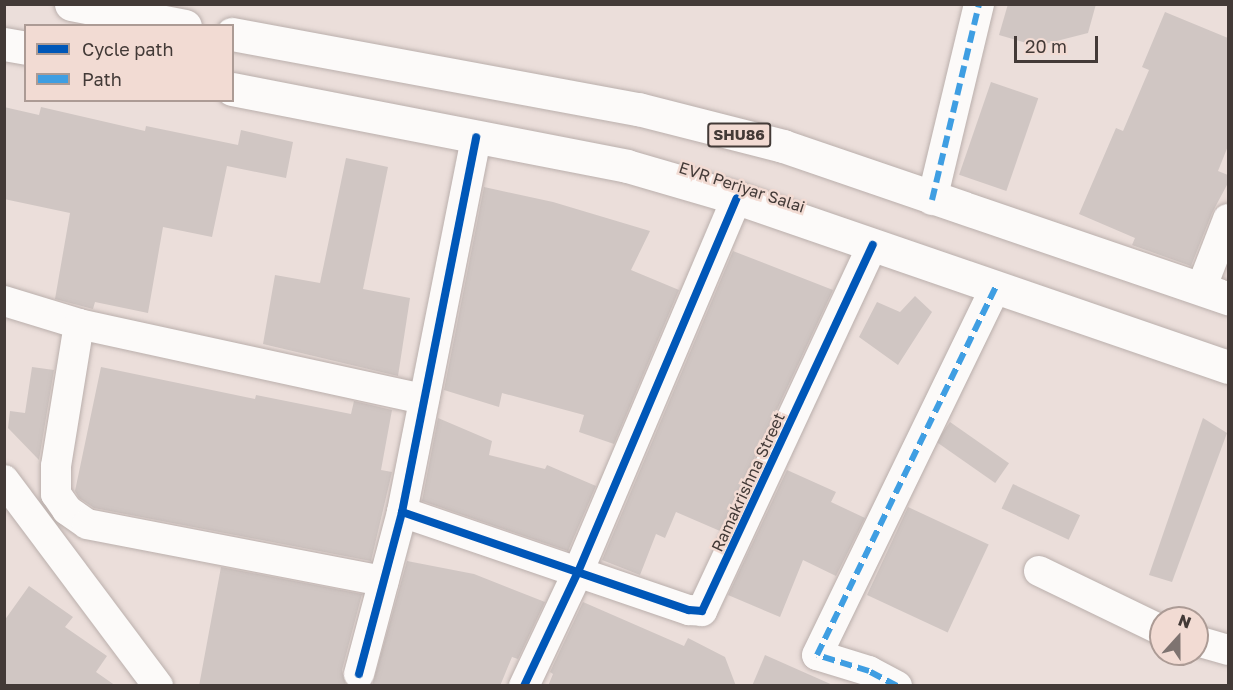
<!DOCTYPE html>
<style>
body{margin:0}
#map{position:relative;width:1233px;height:690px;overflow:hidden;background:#ebdeda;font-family:"Golos Text",sans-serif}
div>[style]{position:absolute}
.building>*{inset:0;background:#d0c6c3;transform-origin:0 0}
.roads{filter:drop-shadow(0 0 2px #baafac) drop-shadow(0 0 2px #baafac)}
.minor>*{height:30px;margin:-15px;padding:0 15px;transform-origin:15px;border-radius:15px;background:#fcfaf9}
.major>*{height:33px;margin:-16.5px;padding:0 16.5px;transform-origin:16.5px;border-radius:16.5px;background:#fcfaf9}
.quiet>*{height:6px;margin-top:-3px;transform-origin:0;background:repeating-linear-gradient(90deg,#3f9ee2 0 12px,transparent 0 18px)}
.cycleway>*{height:8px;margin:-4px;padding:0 4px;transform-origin:4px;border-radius:4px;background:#0057b8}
span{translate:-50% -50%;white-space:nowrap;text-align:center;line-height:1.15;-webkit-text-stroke:5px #f2dbd3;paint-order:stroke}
.shield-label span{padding:2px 4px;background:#f2dbd3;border:2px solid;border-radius:4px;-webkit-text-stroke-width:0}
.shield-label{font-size:15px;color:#433a37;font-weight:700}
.street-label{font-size:16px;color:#433a37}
.frame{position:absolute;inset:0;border:6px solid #433a37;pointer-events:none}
.legend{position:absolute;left:24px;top:24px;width:210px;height:78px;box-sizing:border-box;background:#f2dbd3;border:2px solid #ac9b95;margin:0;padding:8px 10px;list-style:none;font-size:18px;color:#433a37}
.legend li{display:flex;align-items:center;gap:12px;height:30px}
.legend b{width:30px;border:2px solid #ac9b95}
.north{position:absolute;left:1149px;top:606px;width:60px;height:60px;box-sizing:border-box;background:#f2dbd3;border:2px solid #ac9b95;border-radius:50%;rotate:21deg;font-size:16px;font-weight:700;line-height:24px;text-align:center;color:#433a37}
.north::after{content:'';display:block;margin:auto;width:21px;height:27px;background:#7e7370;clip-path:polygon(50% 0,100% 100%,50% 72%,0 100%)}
.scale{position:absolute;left:1014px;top:36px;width:84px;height:27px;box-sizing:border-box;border:3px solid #433a37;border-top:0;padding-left:8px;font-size:18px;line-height:21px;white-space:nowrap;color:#433a37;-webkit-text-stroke:4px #f2dbd3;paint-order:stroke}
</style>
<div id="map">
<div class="building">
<div style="clip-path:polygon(1008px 4px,1096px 4px,1088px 33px,1037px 46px,999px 35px)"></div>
<div style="clip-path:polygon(1165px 12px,1228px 38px,1228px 146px,1218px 171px,1228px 175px,1228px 183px,1212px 213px,1191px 266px,1132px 245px,1135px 238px,1079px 214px,1116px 128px,1123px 131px,1149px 70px,1142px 67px)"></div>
<div style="left:991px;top:82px;width:50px;height:98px;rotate:19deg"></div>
<div style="clip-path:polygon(4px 107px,39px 115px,41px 107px,145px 131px,146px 126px,238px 145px,241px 130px,293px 142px,286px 178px,227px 166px,212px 237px,163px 227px,148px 313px,95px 302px,93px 309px,55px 299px,70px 213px,4px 199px)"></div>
<div style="clip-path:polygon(346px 158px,388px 167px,363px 289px,410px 298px,398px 376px,263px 344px,275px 275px,320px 283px)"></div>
<div style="clip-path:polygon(484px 187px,553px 202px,650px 231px,631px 270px,679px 290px,614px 444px,579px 432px,584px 415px,502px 393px,499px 407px,444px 390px)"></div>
<div style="clip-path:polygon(733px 251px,833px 290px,720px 531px,676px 512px,665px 538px,656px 534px,640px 575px,602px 560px)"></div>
<div style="clip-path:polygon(915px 296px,932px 312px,898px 365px,859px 337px,877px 302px,900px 312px)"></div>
<div style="clip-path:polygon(32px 367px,54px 370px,39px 460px,8px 428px,10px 411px,25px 413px)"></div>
<div style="clip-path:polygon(101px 367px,255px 399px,256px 395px,351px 414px,354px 401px,392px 410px,381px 470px,392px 472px,371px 561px,94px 508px,79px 498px,75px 491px)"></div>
<div style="clip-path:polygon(438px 418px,492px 441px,489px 455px,545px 469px,547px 465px,596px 486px,568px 551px,422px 501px)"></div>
<div style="clip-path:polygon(1203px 418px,1227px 433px,1172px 582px,1149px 575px)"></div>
<div style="left:950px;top:422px;width:72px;height:24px;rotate:35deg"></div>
<div style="clip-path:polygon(787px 470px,836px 492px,831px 502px,865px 518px,836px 576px,803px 560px,780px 617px,728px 595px)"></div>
<div style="left:1013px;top:484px;width:74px;height:27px;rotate:25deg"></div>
<div style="left:908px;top:507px;width:89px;height:97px;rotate:25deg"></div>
<div style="clip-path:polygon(407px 561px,474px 574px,545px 602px,518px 659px,512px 657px,500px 686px,372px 686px)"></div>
<div style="clip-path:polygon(221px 567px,362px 594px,342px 670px,346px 686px,199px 686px)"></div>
<div style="clip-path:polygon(29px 586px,73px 617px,65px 627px,107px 656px,96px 672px,116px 686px,4px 686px,4px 621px)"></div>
<div style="clip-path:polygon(583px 602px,684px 646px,688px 638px,725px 657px,736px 686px,548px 686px,553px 674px,550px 672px)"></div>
<div style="clip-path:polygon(765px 655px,835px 686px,752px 686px)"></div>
</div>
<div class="roads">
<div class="minor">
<div style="left:932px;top:200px;width:202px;rotate:-76.5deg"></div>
<div style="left:1201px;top:289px;width:75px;rotate:-68.9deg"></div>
<div style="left:4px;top:301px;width:78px;rotate:17deg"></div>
<div style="left:79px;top:324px;width:353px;rotate:12.3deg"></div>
<div style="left:79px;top:324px;width:144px;rotate:99.2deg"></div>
<div style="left:56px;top:466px;width:28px;rotate:90deg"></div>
<div style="left:56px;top:494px;width:19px;rotate:55deg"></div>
<div style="left:67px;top:510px;width:24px;rotate:35deg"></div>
<div style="left:87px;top:524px;width:302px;rotate:10.9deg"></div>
<div style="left:4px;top:480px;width:257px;rotate:53.2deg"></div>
<div style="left:402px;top:512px;width:303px;rotate:18.9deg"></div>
<div style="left:689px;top:610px;width:13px;rotate:4deg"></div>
<div style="left:702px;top:611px;width:404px;rotate:-65deg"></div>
<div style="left:1039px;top:571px;width:136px;rotate:25.8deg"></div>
<div style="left:1197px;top:641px;width:32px;rotate:16deg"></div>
<div style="left:359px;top:674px;width:168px;rotate:-75.1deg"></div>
<div style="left:402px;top:512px;width:382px;rotate:-78.8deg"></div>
<div style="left:524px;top:686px;width:126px;rotate:-64.7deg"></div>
<div style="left:578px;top:572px;width:406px;rotate:-67deg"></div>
<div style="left:897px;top:686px;width:32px;rotate:-152deg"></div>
<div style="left:869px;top:671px;width:54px;rotate:-162.9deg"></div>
<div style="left:817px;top:655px;width:409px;rotate:-64.1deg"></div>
</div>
<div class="major">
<div style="left:71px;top:4px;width:116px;rotate:10.9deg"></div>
<div style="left:232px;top:34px;width:413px;rotate:10.5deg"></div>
<div style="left:638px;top:109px;width:150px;rotate:14.3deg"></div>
<div style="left:783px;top:146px;width:470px;rotate:18.9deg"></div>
<div style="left:4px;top:44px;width:22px;rotate:10deg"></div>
<div style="left:232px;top:89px;width:402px;rotate:11deg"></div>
<div style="left:627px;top:166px;width:115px;rotate:16.2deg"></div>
<div style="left:737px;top:198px;width:519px;rotate:18.99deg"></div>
</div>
</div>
<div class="quiet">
<div style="left:932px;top:200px;width:202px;rotate:-76.5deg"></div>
<div style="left:897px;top:686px;width:32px;rotate:-152deg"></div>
<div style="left:869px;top:671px;width:54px;rotate:-162.9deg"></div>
<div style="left:817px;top:655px;width:409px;rotate:-64.1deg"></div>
</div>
<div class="cycleway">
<div style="left:402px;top:512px;width:303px;rotate:18.9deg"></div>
<div style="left:689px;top:610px;width:13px;rotate:4deg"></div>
<div style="left:702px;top:611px;width:404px;rotate:-65deg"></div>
<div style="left:359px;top:674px;width:168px;rotate:-75.1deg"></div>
<div style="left:402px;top:512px;width:382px;rotate:-78.8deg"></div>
<div style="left:524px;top:686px;width:126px;rotate:-64.7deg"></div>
<div style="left:578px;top:572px;width:406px;rotate:-67deg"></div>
</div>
<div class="shield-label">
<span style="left:739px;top:135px">SHU86</span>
</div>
<div class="street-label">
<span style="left:742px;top:187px;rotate:18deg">EVR Periyar Salai</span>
<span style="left:748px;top:482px;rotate:-65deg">Ramakrishna Street</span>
</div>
<div class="frame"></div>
<ul class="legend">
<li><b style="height:8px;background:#0057b8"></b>Cycle path</li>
<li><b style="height:8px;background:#3f9ee2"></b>Path</li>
</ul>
<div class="north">N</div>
<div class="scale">20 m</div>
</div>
